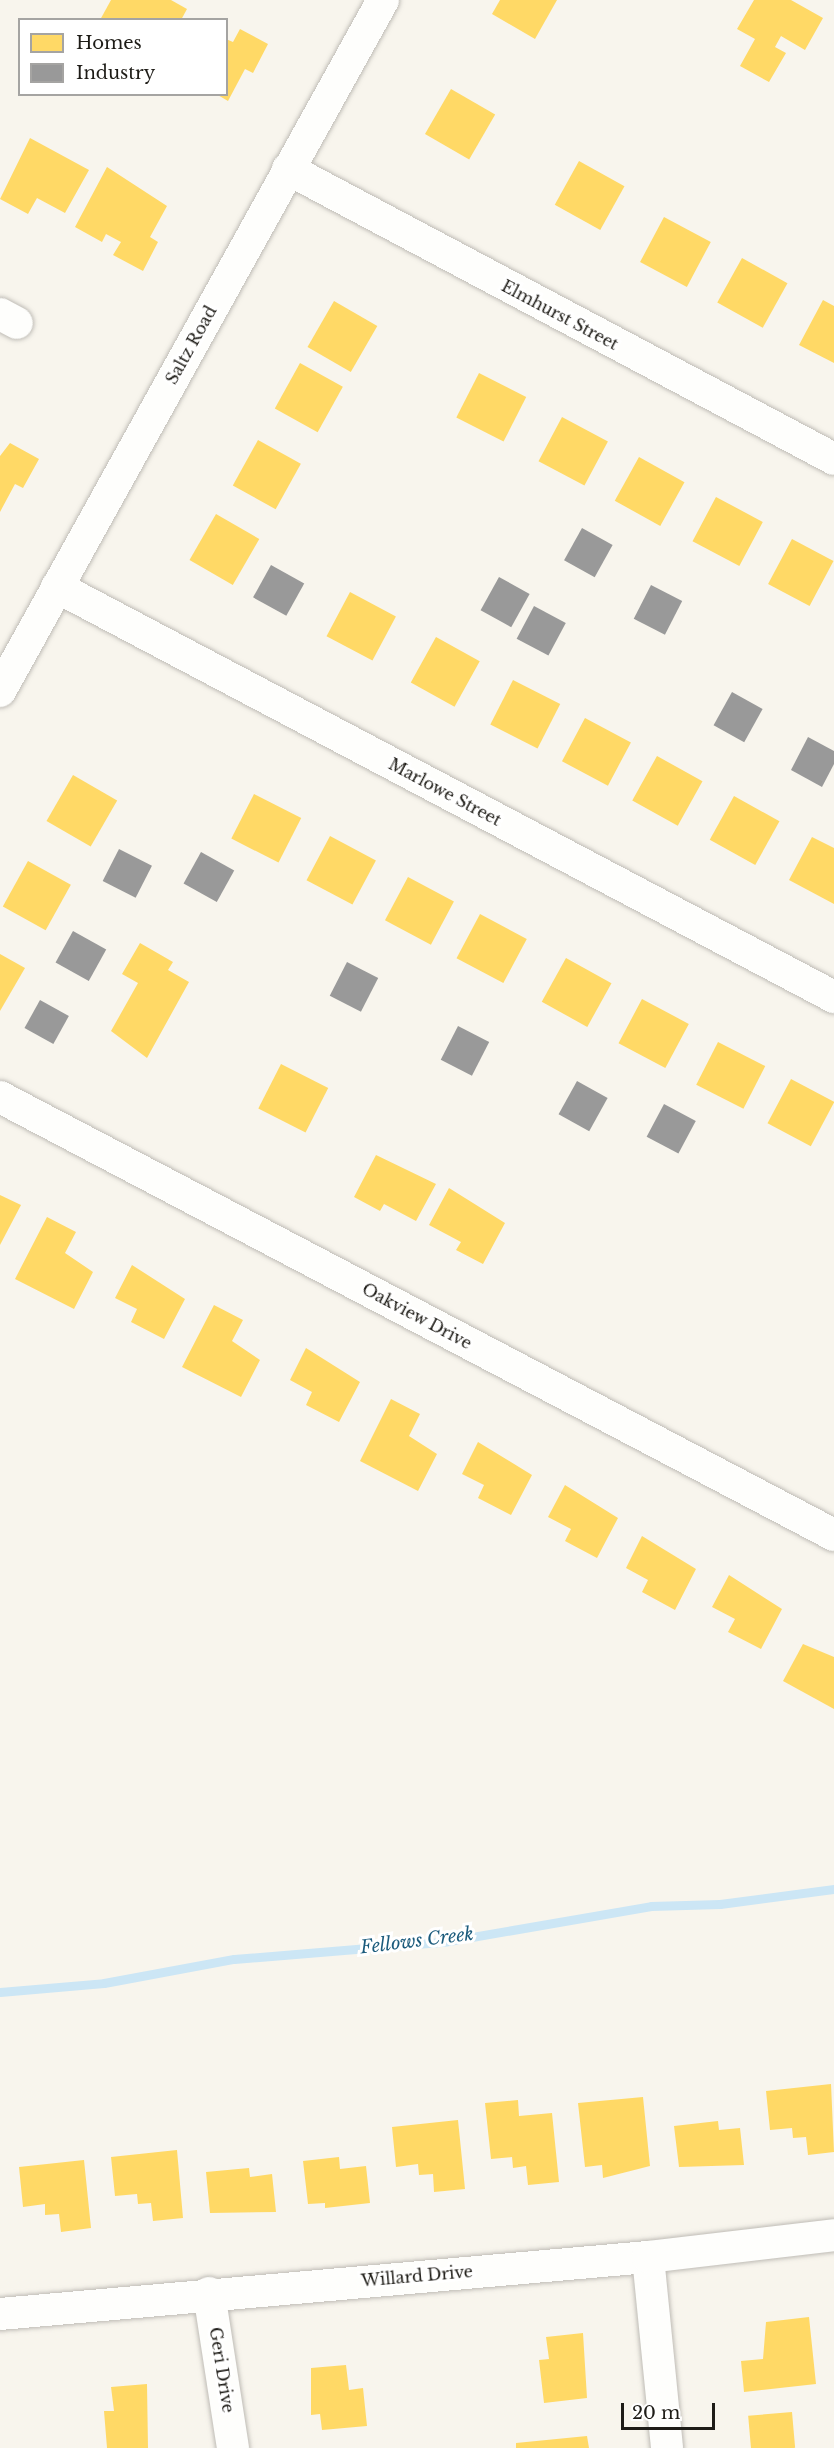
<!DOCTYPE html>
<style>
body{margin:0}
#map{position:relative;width:834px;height:2448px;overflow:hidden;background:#f8f5ed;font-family:"Libre Baskerville",serif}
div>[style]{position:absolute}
.homes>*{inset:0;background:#ffd966;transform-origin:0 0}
.industry>*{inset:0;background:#999;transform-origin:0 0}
.stream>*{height:9px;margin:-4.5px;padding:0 4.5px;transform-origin:4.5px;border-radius:4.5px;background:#cce6f5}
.roads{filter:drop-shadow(0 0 2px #bfbcb6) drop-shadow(0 0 2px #bfbcb6)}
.minor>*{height:32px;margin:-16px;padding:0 16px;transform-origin:16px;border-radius:16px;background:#fefefc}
span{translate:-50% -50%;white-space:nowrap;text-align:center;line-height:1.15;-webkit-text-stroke:6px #fff;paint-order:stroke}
.street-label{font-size:16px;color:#1e1c17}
.water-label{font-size:18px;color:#1b5b7c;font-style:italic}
.legend{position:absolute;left:18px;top:18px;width:210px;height:78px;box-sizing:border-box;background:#fff;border:2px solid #a5a4a2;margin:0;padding:8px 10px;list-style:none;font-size:18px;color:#1e1c17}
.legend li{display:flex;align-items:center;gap:12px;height:30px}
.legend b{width:30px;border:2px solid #a5a4a2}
.scale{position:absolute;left:621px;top:2403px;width:94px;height:27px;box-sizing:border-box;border:3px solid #1e1c17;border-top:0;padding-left:8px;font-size:18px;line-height:21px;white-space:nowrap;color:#1e1c17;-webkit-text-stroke:4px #fff;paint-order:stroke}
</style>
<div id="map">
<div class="homes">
<div style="clip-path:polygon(111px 0,171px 0,187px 9px,181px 20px,100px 20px)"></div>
<div style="clip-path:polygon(500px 0,557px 0,535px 39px,492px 14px)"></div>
<div style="clip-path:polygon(754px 0,791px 0,823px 18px,805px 50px,781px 36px,775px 47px,786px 53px,769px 82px,740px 66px,755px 39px,737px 29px)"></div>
<div style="clip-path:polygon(240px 29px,268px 44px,253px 73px,245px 69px,228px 101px,216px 94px,226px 94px,226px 39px,233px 42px)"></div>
<div style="left:451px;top:89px;width:51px;height:52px;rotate:30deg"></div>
<div style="clip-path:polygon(30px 138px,89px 170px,65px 213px,37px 198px,28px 214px,0 199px)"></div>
<div style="left:579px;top:161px;width:52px;height:50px;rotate:29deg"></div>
<div style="clip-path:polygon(107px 167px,167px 206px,150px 237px,158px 242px,143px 271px,113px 255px,121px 242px,106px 234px,102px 242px,75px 227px)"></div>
<div style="left:664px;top:217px;width:53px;height:51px;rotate:28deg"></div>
<div style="left:742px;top:258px;width:52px;height:51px;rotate:29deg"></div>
<div style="clip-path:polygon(823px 300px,834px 306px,834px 363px,799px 345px)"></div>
<div style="left:334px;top:301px;width:50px;height:53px;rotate:30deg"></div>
<div style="left:300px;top:363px;width:49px;height:52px;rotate:29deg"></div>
<div style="left:479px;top:373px;width:53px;height:50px;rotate:27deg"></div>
<div style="left:562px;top:417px;width:52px;height:50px;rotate:28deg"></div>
<div style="left:258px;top:440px;width:49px;height:52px;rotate:29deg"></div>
<div style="clip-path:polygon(10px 443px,39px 459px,23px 488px,15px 484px,0 512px,0 456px)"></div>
<div style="left:639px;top:457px;width:52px;height:50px;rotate:29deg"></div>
<div style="left:716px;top:497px;width:53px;height:50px;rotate:28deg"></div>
<div style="left:216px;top:514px;width:50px;height:53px;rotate:30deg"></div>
<div style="left:792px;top:539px;width:47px;height:51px;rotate:28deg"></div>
<div style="left:350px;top:592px;width:52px;height:50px;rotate:28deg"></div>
<div style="left:436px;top:637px;width:50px;height:52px;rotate:29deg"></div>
<div style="left:513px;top:680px;width:53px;height:50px;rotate:27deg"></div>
<div style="left:585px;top:718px;width:52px;height:49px;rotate:28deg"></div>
<div style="left:657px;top:756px;width:52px;height:51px;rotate:29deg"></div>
<div style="left:73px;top:775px;width:51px;height:53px;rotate:30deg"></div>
<div style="left:254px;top:794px;width:53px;height:50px;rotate:27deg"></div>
<div style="left:734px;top:796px;width:52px;height:50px;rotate:29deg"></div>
<div style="left:330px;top:836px;width:52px;height:50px;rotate:28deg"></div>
<div style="clip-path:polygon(812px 837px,834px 848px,834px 904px,789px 880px)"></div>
<div style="left:28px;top:861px;width:49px;height:52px;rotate:29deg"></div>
<div style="left:408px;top:877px;width:52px;height:49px;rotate:28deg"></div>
<div style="left:480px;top:914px;width:53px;height:50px;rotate:28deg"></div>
<div style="clip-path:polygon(140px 943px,173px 962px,168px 970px,189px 982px,147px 1058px,111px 1031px,138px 983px,122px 974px)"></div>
<div style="clip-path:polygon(0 954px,25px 968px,0 1011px)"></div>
<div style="left:566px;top:958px;width:52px;height:50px;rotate:29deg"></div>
<div style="left:642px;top:999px;width:53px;height:50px;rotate:28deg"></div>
<div style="left:718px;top:1042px;width:53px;height:48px;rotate:27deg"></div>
<div style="left:281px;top:1064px;width:53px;height:50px;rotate:27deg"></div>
<div style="left:791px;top:1079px;width:49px;height:50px;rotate:28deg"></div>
<div style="clip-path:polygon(376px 1155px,436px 1184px,416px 1221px,384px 1204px,380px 1211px,354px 1197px)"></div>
<div style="clip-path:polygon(449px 1188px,505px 1223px,483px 1264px,456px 1250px,461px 1242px,429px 1225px)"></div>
<div style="clip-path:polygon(0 1195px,21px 1205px,0 1245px)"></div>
<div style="clip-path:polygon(47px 1217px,76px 1232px,65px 1253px,93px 1272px,74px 1309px,15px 1279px)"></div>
<div style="clip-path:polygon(132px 1265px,185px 1299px,164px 1339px,131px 1322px,137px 1309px,115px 1298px)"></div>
<div style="clip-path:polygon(214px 1305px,243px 1320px,232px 1341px,260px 1360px,241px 1397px,182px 1367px)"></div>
<div style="clip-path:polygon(306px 1348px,360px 1382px,339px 1422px,306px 1405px,312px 1392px,290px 1380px)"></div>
<div style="clip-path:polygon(391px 1399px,420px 1414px,409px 1436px,437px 1454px,418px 1491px,360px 1461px)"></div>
<div style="clip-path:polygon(478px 1442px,532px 1475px,511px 1515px,478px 1498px,484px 1485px,462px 1474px)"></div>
<div style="clip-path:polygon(565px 1485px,618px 1518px,597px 1558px,565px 1541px,571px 1529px,548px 1517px)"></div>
<div style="clip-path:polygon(642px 1536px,696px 1569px,675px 1610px,642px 1592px,648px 1580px,626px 1568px)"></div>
<div style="clip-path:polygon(729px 1575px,782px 1609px,761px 1649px,728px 1632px,735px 1619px,712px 1607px)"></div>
<div style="clip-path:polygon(803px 1644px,834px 1657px,834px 1709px,783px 1681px)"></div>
<div style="clip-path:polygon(831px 2084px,834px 2152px,808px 2155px,806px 2137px,793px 2138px,792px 2128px,770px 2130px,766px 2091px)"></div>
<div style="clip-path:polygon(643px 2097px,650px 2166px,603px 2178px,602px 2165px,585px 2167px,578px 2103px)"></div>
<div style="clip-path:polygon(518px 2100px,519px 2116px,552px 2113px,559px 2182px,528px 2185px,526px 2166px,513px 2168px,512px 2157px,491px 2159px,485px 2103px)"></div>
<div style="clip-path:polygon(458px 2120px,465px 2189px,434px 2192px,433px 2174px,419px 2175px,418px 2164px,396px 2167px,392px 2127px)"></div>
<div style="clip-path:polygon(718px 2121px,719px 2130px,740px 2128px,744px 2165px,679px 2167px,674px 2126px)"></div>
<div style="clip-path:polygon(177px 2150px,183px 2218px,153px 2221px,151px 2203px,138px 2204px,137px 2194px,115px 2196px,111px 2157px)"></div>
<div style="clip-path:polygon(339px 2157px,340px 2169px,366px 2166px,370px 2203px,325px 2208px,325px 2203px,308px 2204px,303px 2161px)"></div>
<div style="clip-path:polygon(84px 2160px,91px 2228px,61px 2232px,59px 2214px,45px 2215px,45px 2204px,23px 2207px,19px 2167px)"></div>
<div style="clip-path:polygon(249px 2168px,250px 2177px,272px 2174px,276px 2212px,210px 2213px,206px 2172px)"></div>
<div style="clip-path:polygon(809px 2317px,816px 2384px,744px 2392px,741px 2361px,763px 2359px,766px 2322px)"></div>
<div style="clip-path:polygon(583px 2333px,587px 2398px,544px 2403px,539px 2360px,549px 2359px,546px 2337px)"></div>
<div style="clip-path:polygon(346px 2365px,349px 2390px,363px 2388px,367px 2426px,322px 2430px,320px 2414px,311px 2415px,311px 2368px)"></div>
<div style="clip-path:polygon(147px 2384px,148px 2448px,107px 2448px,104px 2411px,114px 2411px,111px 2387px)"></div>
<div style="left:792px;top:2412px;width:36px;height:44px;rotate:85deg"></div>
<div style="clip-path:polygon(587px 2436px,589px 2448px,516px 2448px,516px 2443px)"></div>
</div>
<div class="industry">
<div style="left:582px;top:528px;width:35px;height:37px;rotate:29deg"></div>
<div style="left:271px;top:565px;width:38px;height:37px;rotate:29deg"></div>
<div style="left:499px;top:577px;width:35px;height:38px;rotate:29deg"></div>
<div style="left:651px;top:585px;width:35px;height:38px;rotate:27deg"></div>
<div style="left:534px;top:606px;width:36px;height:37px;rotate:28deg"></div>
<div style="left:732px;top:692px;width:35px;height:38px;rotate:29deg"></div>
<div style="clip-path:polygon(808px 737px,834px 751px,834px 764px,822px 787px,791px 770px)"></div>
<div style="left:119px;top:849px;width:37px;height:36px;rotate:27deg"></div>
<div style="left:201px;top:852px;width:38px;height:36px;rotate:29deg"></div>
<div style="left:73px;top:931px;width:38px;height:36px;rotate:29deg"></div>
<div style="left:347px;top:962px;width:35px;height:38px;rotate:27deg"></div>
<div style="left:40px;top:1000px;width:33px;height:32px;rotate:29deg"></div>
<div style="left:458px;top:1026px;width:35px;height:38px;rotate:27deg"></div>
<div style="left:577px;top:1081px;width:35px;height:38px;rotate:29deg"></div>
<div style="left:664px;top:1104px;width:36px;height:37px;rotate:28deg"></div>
</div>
<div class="stream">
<div style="left:0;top:1992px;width:104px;rotate:-4.9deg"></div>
<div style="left:104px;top:1983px;width:132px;rotate:-10.5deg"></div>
<div style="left:234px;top:1959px;width:210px;rotate:-4.7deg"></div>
<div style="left:443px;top:1942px;width:211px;rotate:-9.8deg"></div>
<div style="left:651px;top:1906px;width:69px;rotate:-1.7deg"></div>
<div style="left:720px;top:1904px;width:115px;rotate:-7.5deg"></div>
</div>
<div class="roads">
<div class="minor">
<div style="left:288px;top:169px;width:618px;rotate:27.97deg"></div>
<div style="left:0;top:314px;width:19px;rotate:28deg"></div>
<div style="left:57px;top:587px;width:879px;rotate:27.82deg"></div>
<div style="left:0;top:691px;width:790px;rotate:-61deg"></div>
<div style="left:0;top:1097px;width:942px;rotate:27.71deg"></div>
<div style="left:648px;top:2257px;width:192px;rotate:84.3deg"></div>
<div style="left:209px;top:2293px;width:157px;rotate:81.2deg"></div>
<div style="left:0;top:2314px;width:651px;rotate:-5.03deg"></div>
<div style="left:648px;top:2257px;width:187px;rotate:-6.7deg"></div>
</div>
</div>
<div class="street-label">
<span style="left:560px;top:315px;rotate:28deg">Elmhurst Street</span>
<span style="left:191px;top:345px;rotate:-61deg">Saltz Road</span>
<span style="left:445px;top:792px;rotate:28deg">Marlowe Street</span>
<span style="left:417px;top:1316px;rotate:28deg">Oakview Drive</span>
<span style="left:417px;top:2276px;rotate:-5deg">Willard Drive</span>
<span style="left:222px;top:2370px;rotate:81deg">Geri Drive</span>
</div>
<div class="water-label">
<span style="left:417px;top:1941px;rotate:-7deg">Fellows Creek</span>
</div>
<ul class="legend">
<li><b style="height:16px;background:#ffd966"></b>Homes</li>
<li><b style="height:16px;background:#999"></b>Industry</li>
</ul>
<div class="scale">20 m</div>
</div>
